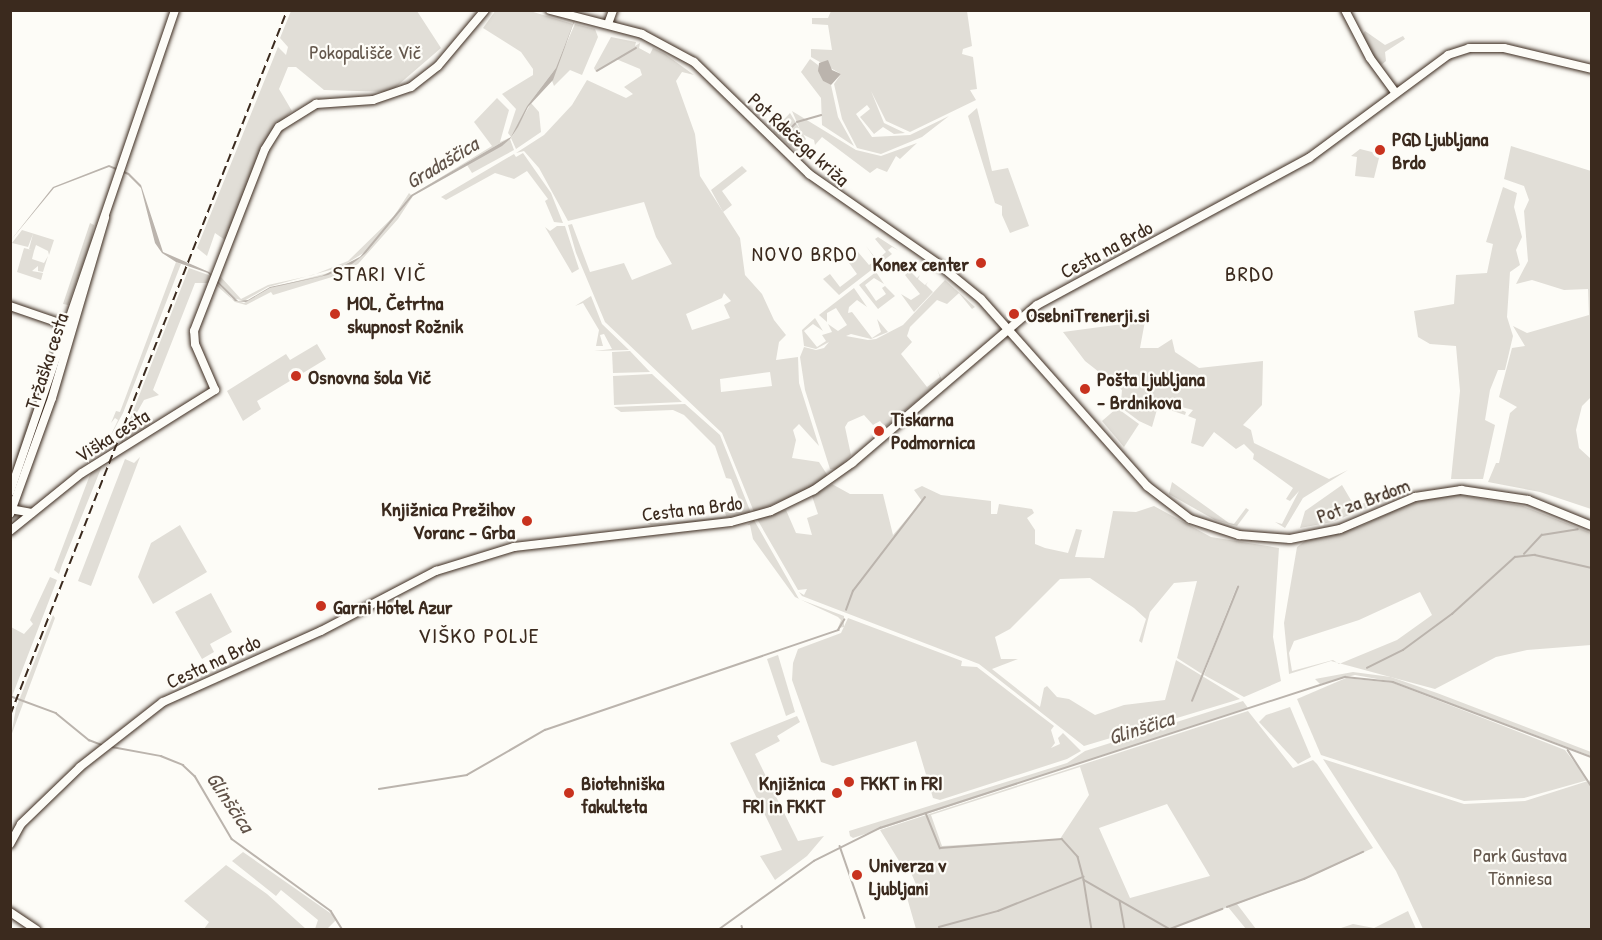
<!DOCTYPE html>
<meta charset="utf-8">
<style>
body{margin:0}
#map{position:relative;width:1602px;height:940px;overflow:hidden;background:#fdfcf7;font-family:"Patrick Hand",sans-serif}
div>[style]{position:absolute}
.green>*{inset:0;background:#e1ded7}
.water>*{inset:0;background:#bbb4ad}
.stream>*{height:1.5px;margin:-0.75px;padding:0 0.75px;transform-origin:0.75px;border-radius:0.75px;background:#bbb4ad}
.roads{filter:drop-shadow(0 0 2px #3b2a1e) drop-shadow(0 0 2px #3b2a1e)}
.secondary>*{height:8px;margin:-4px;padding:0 4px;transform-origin:4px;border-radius:4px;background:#fdfcf7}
.primary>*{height:8px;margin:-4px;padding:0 4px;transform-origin:4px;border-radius:4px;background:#fdfcf7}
.rail>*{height:1.5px;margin-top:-0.75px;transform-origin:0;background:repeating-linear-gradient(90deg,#3b2a1e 0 9px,transparent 0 13.5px)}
.dots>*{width:16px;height:16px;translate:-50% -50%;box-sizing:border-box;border:3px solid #fdfcf7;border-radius:50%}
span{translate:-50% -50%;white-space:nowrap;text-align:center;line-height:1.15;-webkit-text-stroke:4.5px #fdfcf7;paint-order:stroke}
.park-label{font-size:20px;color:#64574c}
.poi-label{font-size:20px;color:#3b2a1e;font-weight:700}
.left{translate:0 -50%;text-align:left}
.right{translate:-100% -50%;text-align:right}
.street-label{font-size:20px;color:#3b2a1e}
.water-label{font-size:21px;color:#615349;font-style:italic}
.neighbourhood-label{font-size:21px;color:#3b2a1e;letter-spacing:1.5px}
.quarter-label{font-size:22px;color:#3b2a1e;letter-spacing:1.5px}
.frame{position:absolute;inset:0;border:12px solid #3b2a1e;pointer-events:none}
</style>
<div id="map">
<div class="green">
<div style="clip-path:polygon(496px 10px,530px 11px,573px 24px,556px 68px,527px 106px,515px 131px,531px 103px,539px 112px,541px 132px,516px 149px,511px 138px,515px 132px,511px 137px,508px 133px,516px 109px,502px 94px,533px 75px,533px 69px,521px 52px,483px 28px)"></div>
<div style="clip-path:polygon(291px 11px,417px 11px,441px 48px,390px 92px,324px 90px,296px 67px,288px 67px,279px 89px,292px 111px,271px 131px,225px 240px,215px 233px,207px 256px,197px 248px,278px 47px,286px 55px,288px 47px,280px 38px)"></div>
<div style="clip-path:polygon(831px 11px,967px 11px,972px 46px,963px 49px,962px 54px,973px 57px,977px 89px,970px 90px,976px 100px,910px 132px,886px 121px,871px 91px,884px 123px,905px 133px,894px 134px,883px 127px,874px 134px,860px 117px,870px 109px,867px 105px,856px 114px,872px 137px,910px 135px,949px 116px,922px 137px,881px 154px,857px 148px,842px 119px,834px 84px,841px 74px,811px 57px,811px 49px,832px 50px,828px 25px,812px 24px,812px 18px,828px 18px)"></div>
<div style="clip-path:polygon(575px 24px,595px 29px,598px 37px,582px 75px,570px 70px,554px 86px,551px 78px)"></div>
<div style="clip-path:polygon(1365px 31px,1385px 45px,1403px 36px,1405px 39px,1385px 52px,1386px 61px,1380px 66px,1362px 36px)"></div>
<div style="clip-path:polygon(evenodd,611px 37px,636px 42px,635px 46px,640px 43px,639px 48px,650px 54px,653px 48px,665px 54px,694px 75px,682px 72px,676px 81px,695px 134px,700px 176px,740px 238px,745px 275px,762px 294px,774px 320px,786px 335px,779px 342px,776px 360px,798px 357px,799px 383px,819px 446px,799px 424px,793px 430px,796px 440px,792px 458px,819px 462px,828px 476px,808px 490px,754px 512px,722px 433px,605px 322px,576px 253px,568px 225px,572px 224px,590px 272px,624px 263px,632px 280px,672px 264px,656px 237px,644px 202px,568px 221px,539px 168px,524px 151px,516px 153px,544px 135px,572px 105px,587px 80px,626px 98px,633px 94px,624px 87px,642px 75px,640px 69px,616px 59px,596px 72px,594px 68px,611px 37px,724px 293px,731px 301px,724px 305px,730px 318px,692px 330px,686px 314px,722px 298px,724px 293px,611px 37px,770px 372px,772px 386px,721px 392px,720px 379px,770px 372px)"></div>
<div style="clip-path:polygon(810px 59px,818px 65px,823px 81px,831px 85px,838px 117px,854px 146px,822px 125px,821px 98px,801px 72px)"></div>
<div style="clip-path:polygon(497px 98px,509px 110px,500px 142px,509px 138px,415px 193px,492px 146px,474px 122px)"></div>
<div style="clip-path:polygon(977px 108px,992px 171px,1008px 168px,1029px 226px,1010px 233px,1002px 215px,1002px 206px,995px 203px,968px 116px)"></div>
<div style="clip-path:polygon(792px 111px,856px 150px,881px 156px,917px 143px,900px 159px,896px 156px,887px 172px,877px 168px,870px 173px,822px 137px,815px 145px,814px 140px,802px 134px)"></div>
<div style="clip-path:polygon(790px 113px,806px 139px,796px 152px,773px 131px)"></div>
<div style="clip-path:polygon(510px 139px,514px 150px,472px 173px,467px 165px)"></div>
<div style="clip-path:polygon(1511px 146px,1591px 171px,1591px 397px,1582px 406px,1576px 430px,1579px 448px,1591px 459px,1591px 509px,1540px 492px,1488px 482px,1496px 463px,1499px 463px,1510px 413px,1517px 407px,1499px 397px,1512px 348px,1525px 346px,1513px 326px,1527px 333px,1589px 315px,1588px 289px,1564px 290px,1532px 280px,1516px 284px,1528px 261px,1524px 211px,1529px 200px,1524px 186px,1504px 179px)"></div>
<div style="clip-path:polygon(1360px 149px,1380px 154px,1374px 178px,1355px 176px,1357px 157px,1351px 156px)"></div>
<div style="clip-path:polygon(523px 153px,551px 193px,563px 223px,554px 222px,545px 201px,548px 199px,527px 171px,514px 179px,495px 173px,446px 200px,441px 197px,514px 154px,516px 157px)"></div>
<div style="clip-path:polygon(742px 166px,747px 171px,722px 191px,732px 205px,723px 212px,711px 190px)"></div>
<div style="clip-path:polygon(1503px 187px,1517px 193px,1514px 207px,1522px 237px,1516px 250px,1520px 265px,1510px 272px,1507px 317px,1513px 336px,1505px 370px,1498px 370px,1490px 390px,1485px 420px,1495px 425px,1483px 479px,1451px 479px,1460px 391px,1456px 346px,1430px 344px,1418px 337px,1414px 311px,1454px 304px,1456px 275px,1487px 273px,1493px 244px,1486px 242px)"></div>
<div style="clip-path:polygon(409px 193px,411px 195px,365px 252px,341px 267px,268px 287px,244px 301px,233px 298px,218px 280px,220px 276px,241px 299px,268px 285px,313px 275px,348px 261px,394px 216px)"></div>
<div style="clip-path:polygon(413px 196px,398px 219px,358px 264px,332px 277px,273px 295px,271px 292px,246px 305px,235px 302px,216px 285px,218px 281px,232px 299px,244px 303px,270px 288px,336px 271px,366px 253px)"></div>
<div style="clip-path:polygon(90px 223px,94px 225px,91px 242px,68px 305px,63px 304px)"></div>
<div style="clip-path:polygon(557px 226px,565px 226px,579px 269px,572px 273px,545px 227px,550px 231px)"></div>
<div style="clip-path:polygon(22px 230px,54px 240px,49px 255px,48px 251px,36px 245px,34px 251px,32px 259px,44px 263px,48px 256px,43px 272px,38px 271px,38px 266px,32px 271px,43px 273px,41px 280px,17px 272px,24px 248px,32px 250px,29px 249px,33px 234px,28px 247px,12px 243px)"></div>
<div style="clip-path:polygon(878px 237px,898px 250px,892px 247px,888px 250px,892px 254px,839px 295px,823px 279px,830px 274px,840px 287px,857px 274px,847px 260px,858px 252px,869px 265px,876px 260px,866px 246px,877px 260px,886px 252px,875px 239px)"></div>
<div style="clip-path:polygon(176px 262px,181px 264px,123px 413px,109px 439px,118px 420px,115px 418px,111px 423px,116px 411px,120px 412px)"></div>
<div style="clip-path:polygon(189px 268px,211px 276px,208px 283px,195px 283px,153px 390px,159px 395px,144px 400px,135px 416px,147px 419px,151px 427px,119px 447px)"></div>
<div style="clip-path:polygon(912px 269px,912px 273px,917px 278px,920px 275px,918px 279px,925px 285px,928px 282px,926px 285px,933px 292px,914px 312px,901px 294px,911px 300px,920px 294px,905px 275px)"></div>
<div style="clip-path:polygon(876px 272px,884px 284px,874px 278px,865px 285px,876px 301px,886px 294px,882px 288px,885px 286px,895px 296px,878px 309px,859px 285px)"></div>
<div style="clip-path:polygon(945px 280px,975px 307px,972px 309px,959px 293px,947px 304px,937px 300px,910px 327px,907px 336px,912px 342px,901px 354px,927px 387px,940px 377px,937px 369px,942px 380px,885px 427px,880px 421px,873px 425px,864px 415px,848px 422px,845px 427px,851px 455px,837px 470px,830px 469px,805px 390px,800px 357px,804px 347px,816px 350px,824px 348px,829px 342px,816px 349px,804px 346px,802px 330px,815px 318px,823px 331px,813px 324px,804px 331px,817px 347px,826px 341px,822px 335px,832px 332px,828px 324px,838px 331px,847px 325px,836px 308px,827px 313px,827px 322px,819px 315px,854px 288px,867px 307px,857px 300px,849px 307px,848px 313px,852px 312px,872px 338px,881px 332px,877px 319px,888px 332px,871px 339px,851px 334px,846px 336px,868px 340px,876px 339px,903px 325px)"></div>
<div style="clip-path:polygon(591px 296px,602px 324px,629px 350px,594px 351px,612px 349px,604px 334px,600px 335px,603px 346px,596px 346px,599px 330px,583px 303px,575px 306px)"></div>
<div style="clip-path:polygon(1145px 321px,1140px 348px,1158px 348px,1172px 339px,1175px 352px,1199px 368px,1263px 361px,1262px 405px,1243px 425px,1251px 430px,1254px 443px,1329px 479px,1348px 470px,1303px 498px,1285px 528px,1275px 522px,1282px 524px,1299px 491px,1290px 501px,1286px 499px,1293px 488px,1253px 459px,1254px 454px,1244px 444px,1236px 449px,1214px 432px,1203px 447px,1191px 443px,1196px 419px,1188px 416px,1193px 410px,1174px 405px,1168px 398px,1174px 407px,1186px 412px,1185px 415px,1158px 406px,1152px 427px,1139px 421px,1119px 406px,1128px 398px,1121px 401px,1122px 390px,1085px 361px,1063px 332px)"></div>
<div style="clip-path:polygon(52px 341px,59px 343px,11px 484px,11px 474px)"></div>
<div style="clip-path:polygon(317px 344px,326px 359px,257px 401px,261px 409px,243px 421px,227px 391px,286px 354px,290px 360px)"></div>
<div style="clip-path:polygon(630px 351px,650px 372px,613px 373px,612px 352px)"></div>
<div style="clip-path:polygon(652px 374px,682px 402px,614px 405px,613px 376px)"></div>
<div style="clip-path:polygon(685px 404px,720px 435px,751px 513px,701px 522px,651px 525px,647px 523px,651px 520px,651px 523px,667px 523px,721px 517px,726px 516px,725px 512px,739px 511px,740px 502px,731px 479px,726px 478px,715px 446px,684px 415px,673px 410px,621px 412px,614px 407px)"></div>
<div style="clip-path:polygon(1117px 408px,1139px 424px,1124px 447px,1102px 421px)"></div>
<div style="clip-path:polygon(140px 457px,91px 586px,78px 581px,125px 459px,134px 463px)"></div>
<div style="clip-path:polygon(102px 466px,62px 565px,59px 574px,54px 570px,91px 472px)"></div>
<div style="clip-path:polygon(1172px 482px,1229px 523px,1234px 524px,1246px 508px,1249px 510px,1237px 526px,1215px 520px,1169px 494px)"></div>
<div style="clip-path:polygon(832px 484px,850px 494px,883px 494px,893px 535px,922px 501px,914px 490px,922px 486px,941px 495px,991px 501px,991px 514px,997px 514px,999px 504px,1032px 509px,1034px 513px,1027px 518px,1035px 530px,1035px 544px,1045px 548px,1068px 553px,1076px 529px,1082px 530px,1075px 557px,1104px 558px,1113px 511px,1136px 512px,1154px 506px,1211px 537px,1279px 548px,1273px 637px,1281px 681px,1244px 697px,1204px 675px,1239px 581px,1202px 674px,1177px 658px,1197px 581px,1174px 583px,1150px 612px,1142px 643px,1139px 641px,1146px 619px,1134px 608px,1090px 578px,1060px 579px,1010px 629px,995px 637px,1001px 659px,1018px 659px,992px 669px,1040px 707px,1044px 688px,1047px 686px,1057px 697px,1069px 699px,1095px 715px,1124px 705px,1165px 700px,1176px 660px,1240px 699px,1084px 746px,979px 664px,802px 596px,799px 592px,804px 595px,807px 589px,798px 590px,757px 519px,786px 510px,796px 533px,812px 535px,807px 518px,818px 514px,812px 496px)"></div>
<div style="clip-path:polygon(1342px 485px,1355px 507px,1400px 487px,1403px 493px,1332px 522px,1300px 528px,1305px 511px)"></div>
<div style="clip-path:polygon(evenodd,1455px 494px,1523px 506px,1591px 533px,1591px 645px,1527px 650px,1496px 657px,1435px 689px,1331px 661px,1289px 674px,1284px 623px,1297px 547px,1305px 541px,1361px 526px,1411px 503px,1455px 494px,1420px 592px,1432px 615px,1397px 640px,1339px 664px,1333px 660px,1292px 671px,1289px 653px,1294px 641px,1359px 620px,1420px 592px)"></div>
<div style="clip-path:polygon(754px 520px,799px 599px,844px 616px,844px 627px,838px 628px,841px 620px,838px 617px,795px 597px,753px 539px,750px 525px,747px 525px)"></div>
<div style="clip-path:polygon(180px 525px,207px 572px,153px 604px,138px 577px,151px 543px)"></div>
<div style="clip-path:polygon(50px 577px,57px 580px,11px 699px,11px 627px,24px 634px,33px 624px,30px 620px)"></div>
<div style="clip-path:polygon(211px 593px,232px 632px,210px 644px,214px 652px,202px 659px,175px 612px)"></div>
<div style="clip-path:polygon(53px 615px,55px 618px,11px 736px,16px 708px)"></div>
<div style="clip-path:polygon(848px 618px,962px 661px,961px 666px,977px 667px,1054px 726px,1051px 730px,1055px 743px,1051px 748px,1060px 744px,1058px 738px,1063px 733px,1081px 751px,1067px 759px,940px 800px,933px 798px,916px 741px,833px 766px,821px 762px,792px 680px,793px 663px,798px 649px,841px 633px)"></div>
<div style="clip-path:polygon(778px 655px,795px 712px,786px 716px,767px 659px)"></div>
<div style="clip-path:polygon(1353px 672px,1391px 677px,1437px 693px,1591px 752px,1591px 756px,1394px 682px,1355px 675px,1320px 684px,1315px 679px)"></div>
<div style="clip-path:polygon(1346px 678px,1393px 683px,1565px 750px,1588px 780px,1524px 798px,1464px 801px,1321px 755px,1297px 699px)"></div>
<div style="clip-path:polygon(1243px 701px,1248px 708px,853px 838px,850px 836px,849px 831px,1067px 763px,1085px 751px)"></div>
<div style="clip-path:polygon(1290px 707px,1311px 757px,1298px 764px,1259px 722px,1266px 715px)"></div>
<div style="clip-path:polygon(evenodd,1248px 711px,1293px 768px,1313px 760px,1317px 764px,1373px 848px,1303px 880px,1237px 904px,1256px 929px,1246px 929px,1228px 907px,1170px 929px,916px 929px,906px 894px,918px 889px,909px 868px,904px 869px,880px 830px,1248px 711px,1080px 767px,1089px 795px,1060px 839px,942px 846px,931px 815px,1080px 767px,1248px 711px,1167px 804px,1210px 876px,1130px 898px,1099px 828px,1167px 804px)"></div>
<div style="clip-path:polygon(797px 716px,800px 722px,777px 736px,780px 741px,755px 754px,798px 841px,824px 836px,807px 856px,775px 880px,760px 856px,782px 850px,730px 743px)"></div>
<div style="clip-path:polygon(1323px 759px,1464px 804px,1525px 801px,1591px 780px,1591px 929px,1423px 929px,1396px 871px)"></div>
<div style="clip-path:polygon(243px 852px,333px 915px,336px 920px,327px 929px,315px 929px,318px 920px,281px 890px,276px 896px,232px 861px)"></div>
<div style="clip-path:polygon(226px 865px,267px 894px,306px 929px,204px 929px,209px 922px,184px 901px)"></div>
<div style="clip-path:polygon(1408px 911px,1416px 929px,1338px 929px,1353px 924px,1374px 928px)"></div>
</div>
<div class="water">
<div style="clip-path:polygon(578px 11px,553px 80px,528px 107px,518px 127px,510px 139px,502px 146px,413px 196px,366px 253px,352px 264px,328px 275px,270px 288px,246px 302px,235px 301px,208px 273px,176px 262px,162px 253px,155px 243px,141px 188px,128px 175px,109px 167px,54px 188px,11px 240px,53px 187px,109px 165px,129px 173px,141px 185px,163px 252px,209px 272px,238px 301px,248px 300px,270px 287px,322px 276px,360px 257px,411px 195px,511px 137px,527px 106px,556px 68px)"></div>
<div style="clip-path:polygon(828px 60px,832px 70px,841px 74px,831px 85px,823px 81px,818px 71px,819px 63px)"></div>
</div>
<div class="stream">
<div style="left:597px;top:71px;width:45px;rotate:-30.5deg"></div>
<div style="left:797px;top:122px;width:25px;rotate:-16deg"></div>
<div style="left:783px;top:136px;width:17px;rotate:-45deg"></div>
<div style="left:1524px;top:554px;width:26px;rotate:-47deg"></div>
<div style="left:1542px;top:535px;width:36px;rotate:-9deg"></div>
<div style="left:846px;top:610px;width:20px;rotate:-70deg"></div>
<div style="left:853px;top:591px;width:118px;rotate:-52.5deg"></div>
<div style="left:1367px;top:668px;width:40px;rotate:-26.6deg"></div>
<div style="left:1403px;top:650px;width:61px;rotate:-36.3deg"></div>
<div style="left:1452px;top:614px;width:85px;rotate:-42.1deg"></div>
<div style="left:1515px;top:557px;width:20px;rotate:-6deg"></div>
<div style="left:1535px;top:555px;width:58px;rotate:12.8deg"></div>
<div style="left:10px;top:696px;width:49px;rotate:20.3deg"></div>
<div style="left:56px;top:713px;width:43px;rotate:39.3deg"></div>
<div style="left:89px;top:740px;width:14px;rotate:21deg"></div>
<div style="left:1192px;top:701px;width:123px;rotate:-68deg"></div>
<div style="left:112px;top:747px;width:50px;rotate:10.4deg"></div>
<div style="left:161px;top:756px;width:24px;rotate:22deg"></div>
<div style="left:183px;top:765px;width:16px;rotate:43deg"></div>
<div style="left:195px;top:776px;width:73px;rotate:59.6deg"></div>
<div style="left:232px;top:839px;width:122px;rotate:36deg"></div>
<div style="left:331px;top:911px;width:22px;rotate:58deg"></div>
<div style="left:1568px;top:750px;width:44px;rotate:57deg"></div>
<div style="left:379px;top:789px;width:89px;rotate:-9deg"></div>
<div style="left:467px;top:775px;width:90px;rotate:-30deg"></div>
<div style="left:545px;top:730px;width:310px;rotate:-18.8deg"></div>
<div style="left:838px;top:630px;width:12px;rotate:-59deg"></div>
<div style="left:926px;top:813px;width:38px;rotate:68deg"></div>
<div style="left:940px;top:848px;width:122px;rotate:-4.2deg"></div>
<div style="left:1062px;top:839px;width:24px;rotate:48deg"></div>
<div style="left:1078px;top:857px;width:24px;rotate:75deg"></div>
<div style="left:1084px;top:880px;width:99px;rotate:29.7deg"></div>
<div style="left:1170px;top:929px;width:56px;rotate:-21deg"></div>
<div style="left:840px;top:846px;width:76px;rotate:70.9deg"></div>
<div style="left:1084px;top:880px;width:51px;rotate:80.9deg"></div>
<div style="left:1120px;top:901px;width:29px;rotate:80deg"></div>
<div style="left:1227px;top:907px;width:82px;rotate:-20deg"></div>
<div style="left:1304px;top:879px;width:65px;rotate:-24.6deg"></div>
<div style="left:742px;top:926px;width:4px;rotate:76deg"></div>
<div style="left:939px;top:927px;width:61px;rotate:-15.2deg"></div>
<div style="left:998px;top:911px;width:92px;rotate:-21.8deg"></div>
<div style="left:718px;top:930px;width:118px;rotate:-35.7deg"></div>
<div style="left:814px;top:861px;width:74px;rotate:-26.6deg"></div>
<div style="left:880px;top:828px;width:489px;rotate:-18deg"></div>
<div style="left:1345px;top:677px;width:48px;rotate:5.9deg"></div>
<div style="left:1393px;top:682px;width:213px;rotate:20.7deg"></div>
</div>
<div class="roads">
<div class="secondary">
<div style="left:550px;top:10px;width:95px;rotate:14.6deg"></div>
<div style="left:642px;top:34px;width:59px;rotate:28.3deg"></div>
<div style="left:694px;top:62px;width:161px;rotate:44.2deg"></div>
<div style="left:809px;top:174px;width:156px;rotate:34.8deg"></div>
<div style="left:937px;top:263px;width:57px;rotate:39.3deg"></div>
<div style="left:981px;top:299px;width:250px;rotate:48.4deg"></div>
<div style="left:1147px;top:486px;width:54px;rotate:37.5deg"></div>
<div style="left:1190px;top:519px;width:52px;rotate:18.1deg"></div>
<div style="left:1239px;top:535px;width:51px;rotate:4.5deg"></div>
<div style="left:1290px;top:539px;width:51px;rotate:-11.3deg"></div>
<div style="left:1340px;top:529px;width:82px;rotate:-23.1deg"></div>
<div style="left:1415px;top:497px;width:47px;rotate:-8.7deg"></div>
<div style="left:1461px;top:490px;width:68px;rotate:8.5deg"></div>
<div style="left:1528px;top:500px;width:69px;rotate:22.1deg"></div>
<div style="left:1345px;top:10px;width:54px;rotate:62.5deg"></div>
<div style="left:1370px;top:58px;width:42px;rotate:53.7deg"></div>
<div style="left:608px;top:24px;width:15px;rotate:-70deg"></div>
<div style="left:10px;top:306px;width:65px;rotate:19deg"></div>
<div style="left:10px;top:509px;width:22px;rotate:10deg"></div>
<div style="left:10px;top:531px;width:92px;rotate:-38.9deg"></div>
<div style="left:82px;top:473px;width:157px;rotate:-32deg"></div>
<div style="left:215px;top:390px;width:50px;rotate:-113.5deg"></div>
<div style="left:195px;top:344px;width:13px;rotate:-94deg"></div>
<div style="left:194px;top:331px;width:195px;rotate:-68.7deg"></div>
<div style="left:265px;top:149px;width:26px;rotate:-58deg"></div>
<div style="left:279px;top:127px;width:44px;rotate:-31.9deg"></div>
<div style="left:316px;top:104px;width:57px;rotate:-4deg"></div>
<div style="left:373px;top:100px;width:40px;rotate:-18.9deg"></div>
<div style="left:411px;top:87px;width:34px;rotate:-38deg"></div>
<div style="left:438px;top:66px;width:73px;rotate:-50deg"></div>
<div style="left:10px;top:844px;width:23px;rotate:-61deg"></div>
<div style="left:21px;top:824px;width:82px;rotate:-44deg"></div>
<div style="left:80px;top:767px;width:105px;rotate:-38.1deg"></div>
<div style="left:163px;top:702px;width:173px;rotate:-24.2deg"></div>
<div style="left:321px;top:631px;width:130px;rotate:-27.6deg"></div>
<div style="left:436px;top:571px;width:82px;rotate:-17.1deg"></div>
<div style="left:514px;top:547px;width:218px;rotate:-6.6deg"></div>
<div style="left:731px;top:522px;width:41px;rotate:-15.4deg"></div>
<div style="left:771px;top:511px;width:48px;rotate:-26deg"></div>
<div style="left:814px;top:490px;width:47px;rotate:-35.4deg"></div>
<div style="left:852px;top:463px;width:243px;rotate:-40.5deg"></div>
<div style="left:1037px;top:305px;width:309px;rotate:-28.4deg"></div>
<div style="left:1309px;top:158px;width:173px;rotate:-36.5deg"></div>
<div style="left:1448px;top:55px;width:22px;rotate:-18deg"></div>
<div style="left:1469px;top:48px;width:35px"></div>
<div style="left:1504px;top:48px;width:90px;rotate:13.4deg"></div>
<div style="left:10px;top:912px;width:32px;rotate:34deg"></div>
</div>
<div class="primary">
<div style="left:10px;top:492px;width:509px;rotate:-71.1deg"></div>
<div style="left:10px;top:514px;width:123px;rotate:-70.1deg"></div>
<div style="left:52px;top:398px;width:188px;rotate:-73.6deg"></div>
</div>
</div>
<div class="rail">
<div style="left:10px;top:715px;width:757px;rotate:-68.55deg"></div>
</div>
<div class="dots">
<div style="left:1380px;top:150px;background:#c8321e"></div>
<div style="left:981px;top:263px;background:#c8321e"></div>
<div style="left:335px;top:314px;background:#c8321e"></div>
<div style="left:1014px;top:314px;background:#c8321e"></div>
<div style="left:296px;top:376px;background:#c8321e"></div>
<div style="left:1085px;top:389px;background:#c8321e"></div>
<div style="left:879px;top:431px;background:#c8321e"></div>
<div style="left:527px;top:521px;background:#c8321e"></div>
<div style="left:321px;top:606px;background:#c8321e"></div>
<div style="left:849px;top:782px;background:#c8321e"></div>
<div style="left:569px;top:793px;background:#c8321e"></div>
<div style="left:837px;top:793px;background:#c8321e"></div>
<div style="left:857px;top:875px;background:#c8321e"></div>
</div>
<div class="park-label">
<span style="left:365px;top:51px">Pokopališče Vič</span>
<span style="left:1520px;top:866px">Park Gustava<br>Tönniesa</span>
</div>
<div class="poi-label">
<span class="left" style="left:1392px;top:150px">PGD Ljubljana<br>Brdo</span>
<span class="right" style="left:969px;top:263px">Konex center</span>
<span class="left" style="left:347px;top:314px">MOL, Četrtna<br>skupnost Rožnik</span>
<span class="left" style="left:1026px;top:314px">OsebniTrenerji.si</span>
<span class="left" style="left:308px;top:376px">Osnovna šola Vič</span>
<span class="left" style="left:1097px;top:390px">Pošta Ljubljana<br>- Brdnikova</span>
<span class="left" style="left:891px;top:430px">Tiskarna<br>Podmornica</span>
<span class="right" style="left:515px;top:520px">Knjižnica Prežihov<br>Voranc - Grba</span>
<span class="left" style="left:333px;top:606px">Garni Hotel Azur</span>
<span class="left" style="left:581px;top:794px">Biotehniška<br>fakulteta</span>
<span class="right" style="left:825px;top:794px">Knjižnica<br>FRI in FKKT</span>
<span class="left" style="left:861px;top:782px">FKKT in FRI</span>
<span class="left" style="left:869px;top:876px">Univerza v<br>Ljubljani</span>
</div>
<div class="street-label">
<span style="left:799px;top:139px;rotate:42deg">Pot Rdečega križa</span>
<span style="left:1106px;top:249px;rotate:-28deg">Cesta na Brdo</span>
<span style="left:46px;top:361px;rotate:-72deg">Tržaška cesta</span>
<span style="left:112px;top:435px;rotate:-32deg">Viška cesta</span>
<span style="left:1363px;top:500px;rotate:-20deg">Pot za Brdom</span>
<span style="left:692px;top:508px;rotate:-7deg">Cesta na Brdo</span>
<span style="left:213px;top:661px;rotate:-25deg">Cesta na Brdo</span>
</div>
<div class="water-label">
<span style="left:442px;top:163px;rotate:-31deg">Gradaščica</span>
<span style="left:1141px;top:728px;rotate:-18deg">Glinščica</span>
<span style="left:230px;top:802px;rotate:56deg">Glinščica</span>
</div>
<div class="neighbourhood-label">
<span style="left:805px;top:254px">NOVO BRDO</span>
</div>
<div class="quarter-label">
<span style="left:380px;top:274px">STARI VIČ</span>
<span style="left:1250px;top:274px">BRDO</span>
<span style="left:479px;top:636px">VIŠKO POLJE</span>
</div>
<div class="frame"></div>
</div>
